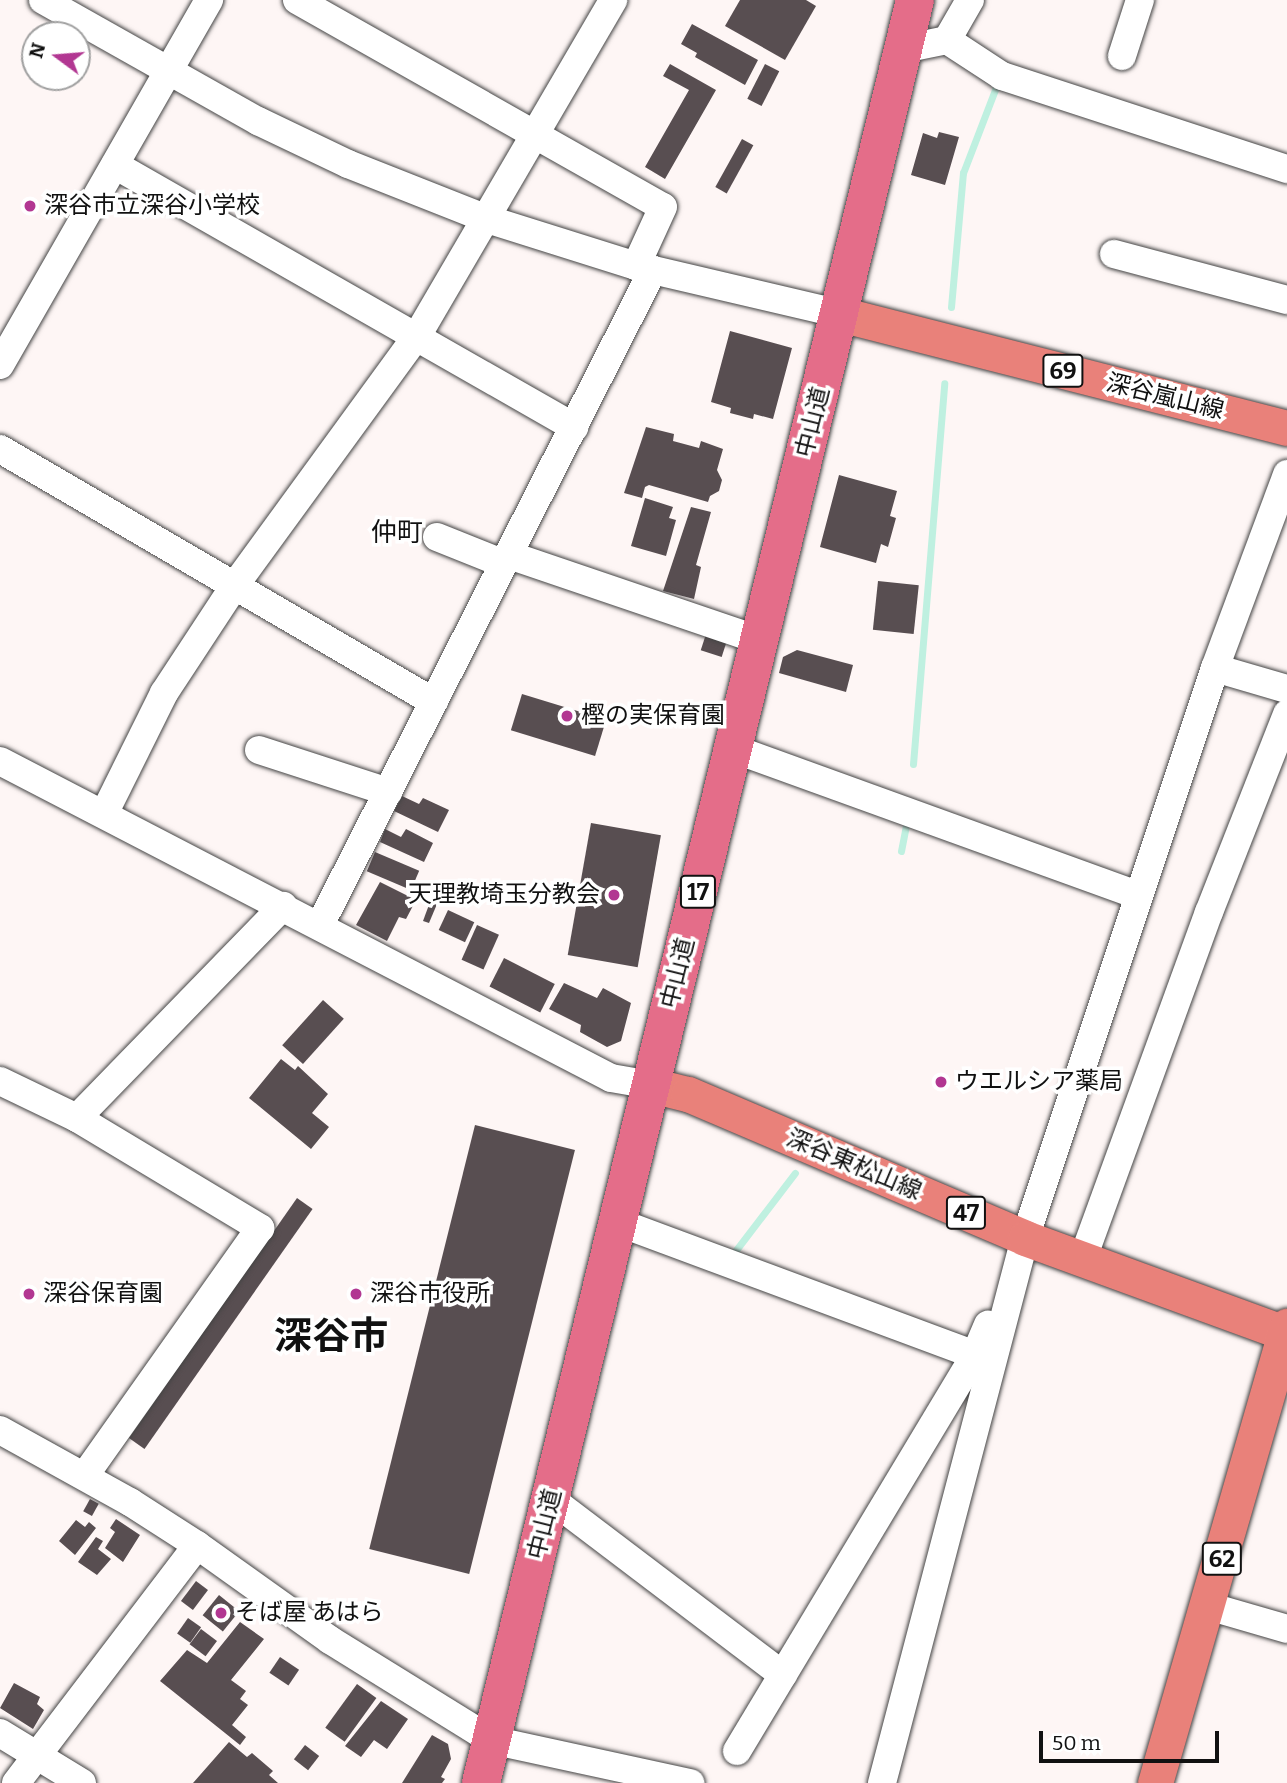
<!DOCTYPE html>
<meta charset="utf-8">
<style>
body{margin:0}
#map{position:relative;width:1287px;height:1783px;overflow:hidden;background:#fef6f5;font-family:Bitter,"Noto Sans JP",serif}
div>[style]{position:absolute}
.stream>*{height:7px;margin:-3.5px;padding:0 3.5px;transform-origin:3.5px;border-radius:3.5px;background:#bff0e0}
.building>*{inset:0;background:#584e51;transform-origin:0 0}
.roads{filter:drop-shadow(0 0 2px #444) drop-shadow(0 0 2px #444)}
.minor>*{height:28px;margin:-14px;padding:0 14px;transform-origin:14px;border-radius:14px;background:#fff}
.major>*{height:35px;margin:-17.5px;padding:0 17.5px;transform-origin:17.5px;border-radius:17.5px;background:#e9817a}
.highway>*{height:38px;margin:-19px;padding:0 19px;transform-origin:19px;border-radius:19px;background:#e46d89}
.dots>*{width:19px;height:19px;translate:-50% -50%;box-sizing:border-box;border:4px solid #fff;border-radius:50%}
span{translate:-50% -50%;white-space:nowrap;text-align:center;line-height:1.15;-webkit-text-stroke:7px #fff;paint-order:stroke}
.shield-label span{padding:2px 5px;background:#fff;border:2px solid;border-radius:5px;-webkit-text-stroke-width:0}
.shield-label{font-size:23px;color:#111;font-weight:700}
.poi-label{font-size:24px;color:#111}
.left{translate:0 -50%;text-align:left}
.right{translate:-100% -50%;text-align:right}
.street-label{font-size:24px;color:#111}
.neighbourhood-label{font-size:26px;color:#111}
.town-label{font-size:38px;color:#111;font-weight:700}
.north{position:absolute;left:21px;top:21px;width:70px;height:70px;box-sizing:border-box;background:#fff;border:2px solid #a0a0a0;border-radius:50%;rotate:286deg;font-size:19px;font-weight:700;line-height:28px;text-align:center;color:#111}
.north::after{content:'';display:block;margin:auto;width:24px;height:32px;background:#b23792;clip-path:polygon(50% 0,100% 100%,50% 72%,0 100%)}
.scale{position:absolute;left:1039px;top:1731px;width:180px;height:32px;box-sizing:border-box;border:4px solid #111;border-top:0;padding-left:9px;font-size:21px;line-height:24px;white-space:nowrap;color:#111;-webkit-text-stroke:5px #fff;paint-order:stroke}
</style>
<div id="map">
<div class="stream">
<div style="left:951px;top:307px;width:135px;rotate:-84.9deg"></div>
<div style="left:963px;top:173px;width:97px;rotate:-69deg"></div>
<div style="left:913px;top:764px;width:382px;rotate:-85.3deg"></div>
<div style="left:901px;top:851px;width:31px;rotate:-79deg"></div>
<div style="left:733px;top:1254px;width:102px;rotate:-52.6deg"></div>
</div>
<div class="building">
<div style="clip-path:polygon(740px 0,806px 0,816px 6px,785px 60px,725px 26px)"></div>
<div style="clip-path:polygon(692px 24px,758px 60px,745px 85px,695px 57px,697px 53px,681px 44px)"></div>
<div style="clip-path:polygon(670px 64px,716px 90px,665px 179px,645px 167px,689px 90px,663px 76px)"></div>
<div style="left:765px;top:64px;width:16px;height:39px;rotate:27deg"></div>
<div style="clip-path:polygon(939px 132px,959px 137px,945px 185px,911px 175px,923px 133px,937px 138px)"></div>
<div style="left:742px;top:139px;width:13px;height:55px;rotate:29deg"></div>
<div style="clip-path:polygon(730px 331px,792px 348px,773px 419px,754px 414px,753px 419px,730px 413px,731px 408px,711px 402px)"></div>
<div style="clip-path:polygon(646px 427px,674px 434px,673px 441px,699px 448px,701px 441px,723px 449px,717px 470px,722px 480px,719px 491px,710px 496px,708px 502px,649px 485px,645px 487px,642px 498px,624px 493px)"></div>
<div style="clip-path:polygon(839px 475px,897px 491px,890px 516px,896px 518px,888px 547px,881px 544px,876px 563px,820px 547px)"></div>
<div style="clip-path:polygon(645px 498px,673px 507px,669px 518px,676px 520px,666px 556px,631px 546px)"></div>
<div style="clip-path:polygon(691px 507px,711px 512px,696px 565px,701px 567px,694px 599px,663px 591px)"></div>
<div style="left:878px;top:581px;width:41px;height:49px;rotate:6deg"></div>
<div style="left:706px;top:634px;width:22px;height:17px;rotate:18deg"></div>
<div style="clip-path:polygon(797px 650px,853px 665px,846px 692px,779px 673px,783px 657px)"></div>
<div style="left:522px;top:694px;width:88px;height:38px;rotate:17deg"></div>
<div style="clip-path:polygon(402px 796px,419px 804px,423px 798px,449px 810px,438px 832px,394px 811px)"></div>
<div style="left:591px;top:823px;width:71px;height:134px;rotate:10deg"></div>
<div style="clip-path:polygon(385px 829px,401px 837px,406px 829px,433px 843px,424px 862px,380px 842px)"></div>
<div style="left:375px;top:852px;width:48px;height:21px;rotate:23deg"></div>
<div style="clip-path:polygon(380px 882px,416px 900px,406px 919px,399px 917px,387px 941px,356px 925px)"></div>
<div style="clip-path:polygon(430px 902px,437px 904px,429px 923px,423px 921px)"></div>
<div style="left:448px;top:910px;width:29px;height:22px;rotate:25deg"></div>
<div style="left:477px;top:925px;width:24px;height:38px;rotate:24deg"></div>
<div style="left:504px;top:958px;width:57px;height:32px;rotate:27deg"></div>
<div style="clip-path:polygon(564px 983px,597px 998px,603px 988px,631px 1003px,621px 1041px,607px 1047px,580px 1032px,581px 1025px,549px 1009px)"></div>
<div style="left:323px;top:1000px;width:28px;height:61px;rotate:42deg"></div>
<div style="clip-path:polygon(281px 1059px,295px 1070px,298px 1066px,328px 1094px,312px 1113px,329px 1127px,311px 1149px,249px 1098px)"></div>
<div style="left:475px;top:1125px;width:103px;height:437px;rotate:14deg"></div>
<div style="left:297px;top:1198px;width:19px;height:293px;rotate:35deg"></div>
<div style="left:90px;top:1499px;width:10px;height:14px;rotate:29deg"></div>
<div style="clip-path:polygon(116px 1519px,140px 1535px,123px 1562px,105px 1548px,115px 1532px,110px 1528px)"></div>
<div style="clip-path:polygon(76px 1520px,85px 1527px,89px 1522px,96px 1528px,75px 1555px,59px 1541px)"></div>
<div style="clip-path:polygon(96px 1537px,103px 1541px,98px 1549px,111px 1559px,97px 1575px,78px 1562px)"></div>
<div style="left:196px;top:1581px;width:15px;height:25px;rotate:37deg"></div>
<div style="left:219px;top:1595px;width:26px;height:26px;rotate:39deg"></div>
<div style="left:188px;top:1618px;width:16px;height:19px;rotate:35deg"></div>
<div style="clip-path:polygon(240px 1622px,264px 1639px,231px 1680px,246px 1691px,240px 1699px,248px 1705px,232px 1725px,246px 1737px,240px 1745px,160px 1681px,187px 1650px,207px 1663px)"></div>
<div style="left:201px;top:1629px;width:20px;height:19px;rotate:37deg"></div>
<div style="left:280px;top:1657px;width:23px;height:19px;rotate:34deg"></div>
<div style="clip-path:polygon(14px 1683px,40px 1697px,37px 1704px,44px 1710px,33px 1729px,0 1708px)"></div>
<div style="left:357px;top:1684px;width:24px;height:54px;rotate:36deg"></div>
<div style="clip-path:polygon(381px 1701px,408px 1719px,387px 1749px,374px 1740px,361px 1757px,345px 1746px)"></div>
<div style="clip-path:polygon(432px 1735px,448px 1744px,451px 1759px,441px 1777px,445px 1779px,442px 1783px,402px 1783px)"></div>
<div style="clip-path:polygon(229px 1742px,247px 1757px,252px 1753px,273px 1771px,269px 1775px,278px 1783px,193px 1783px)"></div>
<div style="left:305px;top:1745px;width:18px;height:18px;rotate:38deg"></div>
</div>
<div class="roads">
<div class="minor">
<div style="left:43px;top:0;width:247px;rotate:29.4deg"></div>
<div style="left:258px;top:121px;width:100px;rotate:25.5deg"></div>
<div style="left:348px;top:164px;width:149px;rotate:21.6deg"></div>
<div style="left:487px;top:219px;width:156px;rotate:17.5deg"></div>
<div style="left:636px;top:266px;width:210px;rotate:13.2deg"></div>
<div style="left:297px;top:0;width:420px;rotate:29.5deg"></div>
<div style="left:663px;top:207px;width:65px;rotate:114.6deg"></div>
<div style="left:947px;top:40px;width:46px;rotate:-60.1deg"></div>
<div style="left:903px;top:49px;width:45px;rotate:-11.6deg"></div>
<div style="left:947px;top:40px;width:66px;rotate:33.2deg"></div>
<div style="left:1002px;top:76px;width:300px;rotate:18.1deg"></div>
<div style="left:1122px;top:56px;width:59px;rotate:-72.2deg"></div>
<div style="left:115px;top:165px;width:529px;rotate:29.72deg"></div>
<div style="left:1114px;top:254px;width:179px;rotate:14.9deg"></div>
<div style="left:0;top:365px;width:421px;rotate:-60.2deg"></div>
<div style="left:0;top:449px;width:502px;rotate:30.24deg"></div>
<div style="left:437px;top:537px;width:72px;rotate:21.9deg"></div>
<div style="left:509px;top:555px;width:264px;rotate:18.8deg"></div>
<div style="left:1215px;top:668px;width:75px;rotate:16.3deg"></div>
<div style="left:734px;top:749px;width:430px;rotate:19.9deg"></div>
<div style="left:259px;top:750px;width:136px;rotate:18deg"></div>
<div style="left:0;top:761px;width:688px;rotate:27.42deg"></div>
<div style="left:611px;top:1078px;width:41px;rotate:9.9deg"></div>
<div style="left:104px;top:814px;width:135px;rotate:-63.6deg"></div>
<div style="left:164px;top:693px;width:126px;rotate:-56.7deg"></div>
<div style="left:233px;top:588px;width:312px;rotate:-53.9deg"></div>
<div style="left:417px;top:336px;width:389px;rotate:-59.7deg"></div>
<div style="left:320px;top:925px;width:735px;rotate:-63.05deg"></div>
<div style="left:0;top:1081px;width:85px;rotate:25.7deg"></div>
<div style="left:77px;top:1118px;width:214px;rotate:31deg"></div>
<div style="left:260px;top:1228px;width:303px;rotate:125.3deg"></div>
<div style="left:77px;top:1118px;width:296px;rotate:-45.8deg"></div>
<div style="left:620px;top:1223px;width:379px;rotate:20.4deg"></div>
<div style="left:1083px;top:1258px;width:368px;rotate:-70deg"></div>
<div style="left:1209px;top:912px;width:213px;rotate:-68.5deg"></div>
<div style="left:0;top:1430px;width:149px;rotate:29deg"></div>
<div style="left:130px;top:1502px;width:80px;rotate:32.7deg"></div>
<div style="left:197px;top:1545px;width:163px;rotate:35.5deg"></div>
<div style="left:330px;top:1640px;width:190px;rotate:31.8deg"></div>
<div style="left:491px;top:1740px;width:204px;rotate:12.2deg"></div>
<div style="left:551px;top:1499px;width:291px;rotate:37.2deg"></div>
<div style="left:1208px;top:1606px;width:82px;rotate:16.2deg"></div>
<div style="left:0;top:1733px;width:96px;rotate:31.4deg"></div>
<div style="left:737px;top:1751px;width:462px;rotate:-59deg"></div>
<div style="left:975px;top:1355px;width:33px;rotate:-67deg"></div>
<div style="left:16px;top:1783px;width:299px;rotate:-52.7deg"></div>
<div style="left:882px;top:1783px;width:563px;rotate:-75.3deg"></div>
<div style="left:1025px;top:1238px;width:601px;rotate:-71.57deg"></div>
<div style="left:1215px;top:668px;width:207px;rotate:-69.6deg"></div>
</div>
<div class="major">
<div style="left:840px;top:314px;width:461px;rotate:14.3deg"></div>
<div style="left:651px;top:1085px;width:38px;rotate:14deg"></div>
<div style="left:688px;top:1094px;width:366px;rotate:23.1deg"></div>
<div style="left:1025px;top:1238px;width:279px;rotate:20.1deg"></div>
<div style="left:1155px;top:1783px;width:476px;rotate:-73.9deg"></div>
</div>
<div class="highway">
<div style="left:481px;top:1783px;width:1835px;rotate:-76.32deg"></div>
</div>
</div>
<div class="dots">
<div style="left:30px;top:206px;background:#b23792"></div>
<div style="left:567px;top:716px;background:#b23792"></div>
<div style="left:614px;top:895px;background:#b23792"></div>
<div style="left:941px;top:1082px;background:#b23792"></div>
<div style="left:29px;top:1294px;background:#b23792"></div>
<div style="left:356px;top:1294px;background:#b23792"></div>
<div style="left:221px;top:1613px;background:#b23792"></div>
</div>
<div class="shield-label">
<span style="left:1063px;top:371px">69</span>
<span style="left:698px;top:892px">17</span>
<span style="left:966px;top:1213px">47</span>
<span style="left:1222px;top:1559px">62</span>
</div>
<div class="poi-label">
<span class="left" style="left:44px;top:206px">深谷市立深谷小学校</span>
<span class="left" style="left:581px;top:716px">樫の実保育園</span>
<span class="right" style="left:600px;top:895px">天理教埼玉分教会</span>
<span class="left" style="left:955px;top:1082px">ウエルシア薬局</span>
<span class="left" style="left:43px;top:1294px">深谷保育園</span>
<span class="left" style="left:370px;top:1294px">深谷市役所</span>
<span class="left" style="left:235px;top:1613px">そば屋 あはら</span>
</div>
<div class="street-label">
<span style="left:1165px;top:397px;rotate:14deg">深谷嵐山線</span>
<span style="left:813px;top:422px;rotate:-76deg">中山道</span>
<span style="left:678px;top:973px;rotate:-76deg">中山道</span>
<span style="left:854px;top:1165px;rotate:23deg">深谷東松山線</span>
<span style="left:545px;top:1524px;rotate:-76deg">中山道</span>
</div>
<div class="neighbourhood-label">
<span style="left:397px;top:533px">仲町</span>
</div>
<div class="town-label">
<span style="left:331px;top:1337px">深谷市</span>
</div>
<div class="north">N</div>
<div class="scale">50 m</div>
</div>
